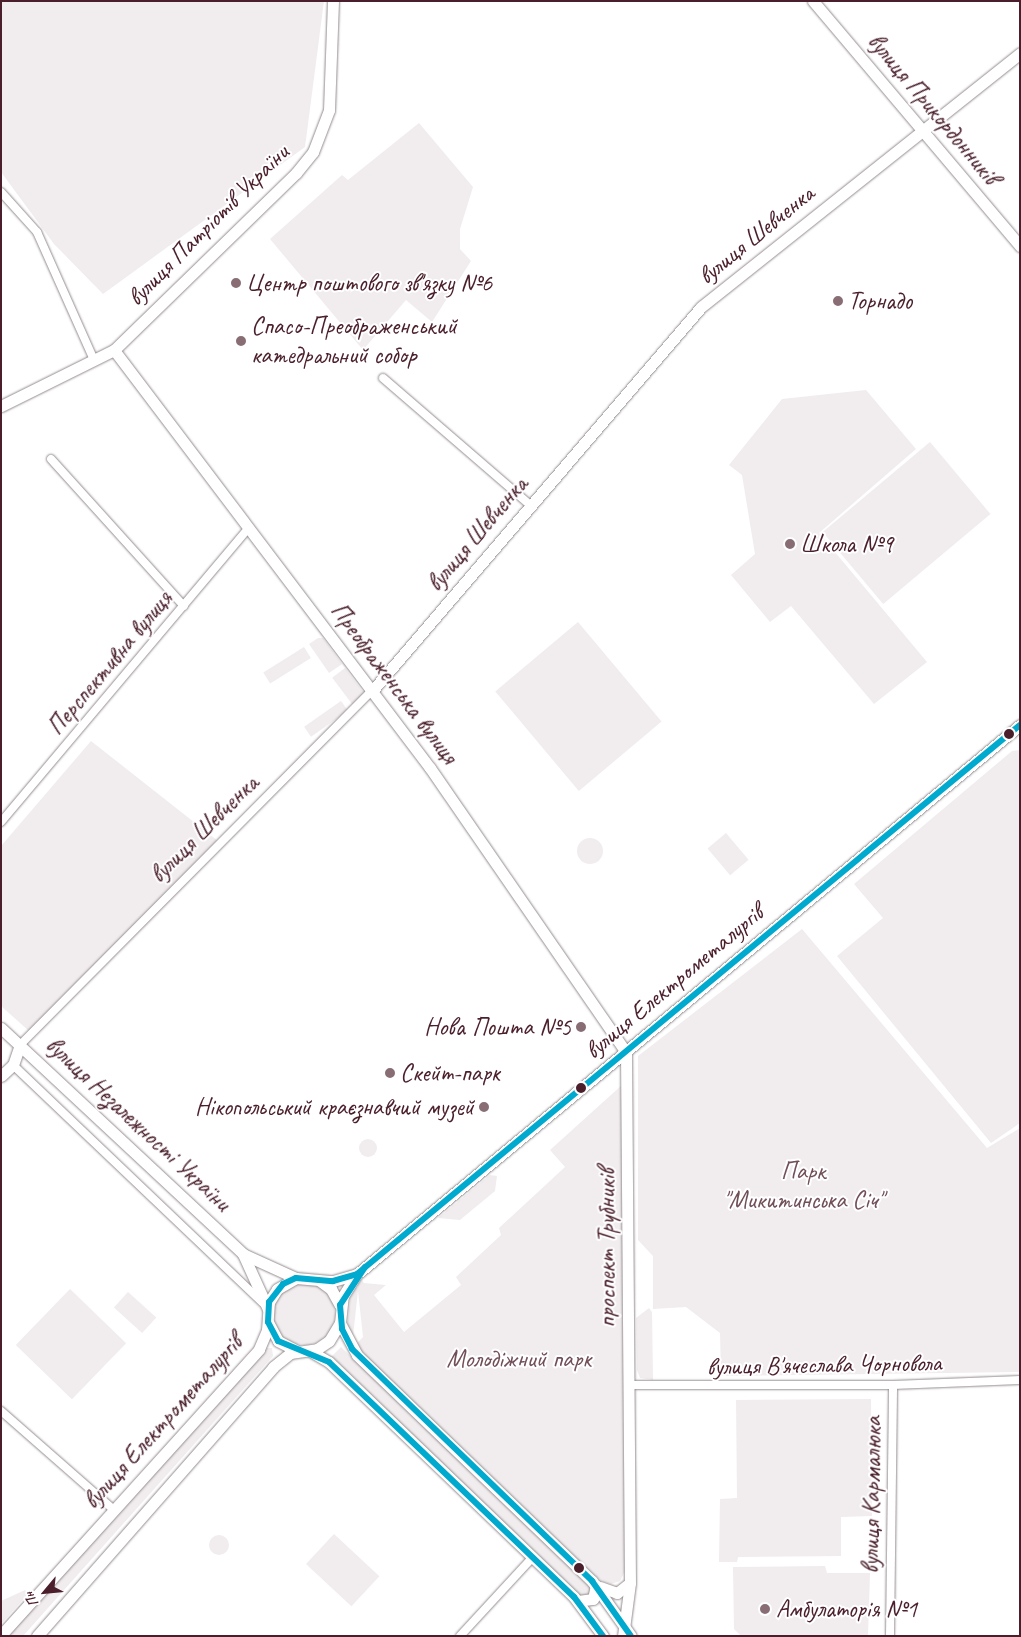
<!DOCTYPE html>
<meta charset="utf-8">
<style>
body{margin:0}
#map{position:relative;width:1021px;height:1637px;overflow:hidden;background:#fff;font-family:Caveat,sans-serif}
div>[style]{position:absolute}
.built>*{inset:0;background:#f1edee;transform-origin:0 0}
.round{border-radius:50%}
.roads{filter:drop-shadow(0 0 1px #948c8e) drop-shadow(0 0 1px #948c8e)}
.street>*{height:8px;margin:-4px;padding:0 4px;transform-origin:4px;border-radius:4px;background:#fff}
.secondary>*{height:11px;margin:-5.5px;padding:0 5.5px;transform-origin:5.5px;border-radius:5.5px;background:#fff}
.bus-1>*{height:6px;margin:-3px;padding:0 3px;transform-origin:3px;border-radius:3px;background:#00a9ce}
.dots>*{width:14px;height:14px;translate:-50% -50%;box-sizing:border-box;border:2px solid #fff;border-radius:50%}
span{translate:-50% -50%;white-space:nowrap;text-align:center;line-height:1.15;-webkit-text-stroke:4px #fff;paint-order:stroke}
.street-label{font-size:25px;color:#4a1f2b}
.poi-label{font-size:25px;color:#4a1f2b}
.left{translate:0 -50%;text-align:left}
.right{translate:-100% -50%;text-align:right}
.park-label{font-size:25px;color:#714f58}
.frame{position:absolute;inset:0;border:2px solid #4a1f2b;pointer-events:none}
.north{position:absolute;left:20px;top:1567px;width:50px;height:50px;-webkit-text-stroke:4px #fff;paint-order:stroke;rotate:242deg;font-size:14px;font-weight:700;line-height:20px;text-align:center;color:#4a1f2b}
.north::after{content:'';display:block;margin:auto;width:18px;height:22px;background:#4a1f2b;clip-path:polygon(50% 0,100% 100%,50% 72%,0 100%)}
</style>
<div id="map">
<div class="built">
<div style="clip-path:polygon(1px 1px,324px 1px,305px 147px,103px 294px,54px 244px,1px 172px)"></div>
<div style="clip-path:polygon(419px 123px,473px 187px,460px 229px,460px 249px,471px 261px,432px 322px,406px 300px,363px 350px,270px 239px,342px 175px,348px 180px)"></div>
<div style="clip-path:polygon(866px 390px,916px 449px,819px 533px,927px 662px,874px 704px,791px 606px,770px 622px,731px 575px,755px 554px,742px 475px,729px 465px,782px 399px)"></div>
<div style="left:930px;top:442px;width:94px;height:140px;rotate:50deg"></div>
<div style="left:578px;top:622px;width:130px;height:108px;rotate:50deg"></div>
<div style="clip-path:polygon(318px 638px,323px 638px,342px 664px,329px 673px,309px 644px)"></div>
<div style="left:304px;top:647px;width:13px;height:48px;rotate:58deg"></div>
<div style="left:345px;top:668px;width:34px;height:16px;rotate:53deg"></div>
<div style="left:341px;top:701px;width:12px;height:45px;rotate:55deg"></div>
<div style="clip-path:polygon(91px 741px,218px 841px,29px 1031px,1px 1006px,1px 846px)"></div>
<div style="clip-path:polygon(1020px 750px,1020px 1123px,991px 1143px,837px 956px,883px 918px,854px 884px,1012px 751px)"></div>
<div style="left:726px;top:833px;width:35px;height:24px;rotate:50deg"></div>
<div class="round" style="left:577px;top:838px;width:26px;height:26px"></div>
<div style="clip-path:polygon(802px 929px,987px 1148px,1020px 1128px,1020px 1372px,721px 1376px,720px 1333px,686px 1307px,653px 1309px,653px 1256px,638px 1240px,638px 1056px)"></div>
<div style="clip-path:polygon(622px 1085px,625px 1571px,620px 1581px,611px 1584px,601px 1581px,354px 1346px,363px 1337px,358px 1291px,353px 1336px,347px 1330px,351px 1290px,358px 1287px,357px 1274px,364px 1283px,386px 1285px,374px 1295px,404px 1332px,461px 1285px,456px 1277px,501px 1235px,499px 1228px,565px 1167px,550px 1150px)"></div>
<div class="round" style="left:359px;top:1139px;width:18px;height:18px"></div>
<div style="clip-path:polygon(490px 1175px,497px 1176px,495px 1191px,460px 1220px,438px 1218px)"></div>
<div class="round" style="left:273px;top:1283px;width:62px;height:62px"></div>
<div style="left:70px;top:1289px;width:78px;height:78px;rotate:44deg"></div>
<div style="left:128px;top:1292px;width:38px;height:21px;rotate:42deg"></div>
<div style="clip-path:polygon(649px 1308px,652px 1312px,653px 1380px,640px 1378px,637px 1370px,636px 1318px)"></div>
<div style="clip-path:polygon(341px 1347px,592px 1588px,593px 1590px,582px 1599px,329px 1359px)"></div>
<div style="clip-path:polygon(264px 1348px,272px 1348px,273px 1356px,23px 1636px,6px 1636px)"></div>
<div style="clip-path:polygon(871px 1399px,872px 1516px,841px 1517px,841px 1556px,738px 1557px,737px 1562px,719px 1562px,720px 1499px,737px 1498px,736px 1400px)"></div>
<div style="left:334px;top:1534px;width:62px;height:41px;rotate:43deg"></div>
<div class="round" style="left:209px;top:1535px;width:20px;height:20px"></div>
<div style="clip-path:polygon(825px 1566px,827px 1573px,870px 1573px,868px 1636px,741px 1636px,734px 1629px,733px 1567px)"></div>
<div style="clip-path:polygon(25px 1590px,28px 1594px,1px 1624px,1px 1601px)"></div>
</div>
<div class="roads">
<div class="street">
<div style="left:1px;top:192px;width:54px;rotate:48deg"></div>
<div style="left:37px;top:232px;width:140px;rotate:66deg"></div>
<div style="left:383px;top:378px;width:194px;rotate:40.8deg"></div>
<div style="left:51px;top:459px;width:198px;rotate:47.9deg"></div>
<div style="left:1px;top:822px;width:385px;rotate:-49.9deg"></div>
<div style="left:20px;top:1045px;width:499px;rotate:-45.2deg"></div>
<div style="left:13px;top:1065px;width:345px;rotate:43.6deg"></div>
<div style="left:630px;top:1385px;width:263px"></div>
<div style="left:893px;top:1385px;width:127px;rotate:-2.3deg"></div>
<div style="left:1px;top:1411px;width:150px;rotate:41.2deg"></div>
<div style="left:460px;top:1636px;width:108px;rotate:-47.3deg"></div>
<div style="left:890px;top:1636px;width:251px;rotate:-89.3deg"></div>
</div>
<div class="secondary">
<div style="left:813px;top:1px;width:321px;rotate:49.8deg"></div>
<div style="left:114px;top:350px;width:524px;rotate:52.91deg"></div>
<div style="left:430px;top:768px;width:345px;rotate:55.4deg"></div>
<div style="left:626px;top:1052px;width:531px;rotate:89.57deg"></div>
<div style="left:630px;top:1583px;width:53px;rotate:97.5deg"></div>
<div style="left:1px;top:406px;width:126px;rotate:-26.4deg"></div>
<div style="left:114px;top:350px;width:254px;rotate:-44.2deg"></div>
<div style="left:296px;top:173px;width:27px;rotate:-51deg"></div>
<div style="left:313px;top:152px;width:45px;rotate:-69.1deg"></div>
<div style="left:329px;top:110px;width:109px;rotate:-87.9deg"></div>
<div style="left:372px;top:691px;width:506px;rotate:-49.41deg"></div>
<div style="left:701px;top:307px;width:408px;rotate:-38.5deg"></div>
<div style="left:1px;top:1028px;width:331px;rotate:43deg"></div>
<div style="left:243px;top:1254px;width:58px;rotate:24.4deg"></div>
<div style="left:1px;top:1076px;width:16px;rotate:-43deg"></div>
<div style="left:13px;top:1065px;width:21px;rotate:-71deg"></div>
<div style="left:243px;top:1254px;width:60px;rotate:65.6deg"></div>
<div style="left:320px;top:1281px;width:14px;rotate:36deg"></div>
<div style="left:331px;top:1289px;width:18px;rotate:61deg"></div>
<div style="left:268px;top:1322px;width:21px;rotate:62deg"></div>
<div style="left:278px;top:1341px;width:20px;rotate:27deg"></div>
<div style="left:340px;top:1323px;width:36px;rotate:62deg"></div>
<div style="left:357px;top:1355px;width:326px;rotate:43.9deg"></div>
<div style="left:592px;top:1581px;width:67px;rotate:54.7deg"></div>
<div style="left:310px;top:1351px;width:22px;rotate:30deg"></div>
<div style="left:329px;top:1362px;width:339px;rotate:43.8deg"></div>
<div style="left:574px;top:1597px;width:49px;rotate:53.4deg"></div>
<div style="left:600px;top:1587px;width:18px;rotate:19deg"></div>
<div style="left:617px;top:1593px;width:16px;rotate:-38deg"></div>
<div style="left:578px;top:1601px;width:15px;rotate:-8deg"></div>
<div style="left:593px;top:1599px;width:14px;rotate:-78deg"></div>
<div style="left:1px;top:1635px;width:385px;rotate:-47.9deg"></div>
<div style="left:259px;top:1349px;width:21px;rotate:-67deg"></div>
<div style="left:267px;top:1330px;width:28px;rotate:-86deg"></div>
<div style="left:269px;top:1302px;width:15px;rotate:-58deg"></div>
<div style="left:277px;top:1289px;width:22px;rotate:-30deg"></div>
<div style="left:296px;top:1278px;width:37px;rotate:5deg"></div>
<div style="left:333px;top:1281px;width:25px;rotate:-16deg"></div>
<div style="left:37px;top:1636px;width:358px;rotate:-48.7deg"></div>
<div style="left:273px;top:1367px;width:22px;rotate:-39deg"></div>
<div style="left:290px;top:1353px;width:27px;rotate:-8deg"></div>
<div style="left:317px;top:1349px;width:14px;rotate:-34deg"></div>
<div style="left:329px;top:1341px;width:21px;rotate:-59deg"></div>
<div style="left:340px;top:1323px;width:27px;rotate:-84deg"></div>
<div style="left:343px;top:1296px;width:26px;rotate:-58deg"></div>
<div style="left:357px;top:1274px;width:861px;rotate:-39.63deg"></div>
</div>
</div>
<div class="bus-1">
<div style="left:365px;top:1267px;width:45px;rotate:123.3deg"></div>
<div style="left:340px;top:1305px;width:24px;rotate:85deg"></div>
<div style="left:342px;top:1329px;width:22px;rotate:63deg"></div>
<div style="left:352px;top:1349px;width:334px;rotate:44deg"></div>
<div style="left:592px;top:1581px;width:67px;rotate:54.7deg"></div>
<div style="left:603px;top:1636px;width:49px;rotate:-126.6deg"></div>
<div style="left:574px;top:1597px;width:339px;rotate:-136.2deg"></div>
<div style="left:329px;top:1362px;width:55px;rotate:-157.6deg"></div>
<div style="left:278px;top:1341px;width:21px;rotate:-118deg"></div>
<div style="left:268px;top:1322px;width:20px;rotate:-87deg"></div>
<div style="left:269px;top:1302px;width:23px;rotate:-52deg"></div>
<div style="left:283px;top:1284px;width:14px;rotate:-25deg"></div>
<div style="left:296px;top:1278px;width:37px;rotate:5deg"></div>
<div style="left:333px;top:1281px;width:25px;rotate:-16deg"></div>
<div style="left:357px;top:1274px;width:861px;rotate:-39.63deg"></div>
</div>
<div class="dots">
<div style="left:236px;top:283px;background:#896d75"></div>
<div style="left:838px;top:301px;background:#896d75"></div>
<div style="left:241px;top:341px;background:#896d75"></div>
<div style="left:790px;top:544px;background:#896d75"></div>
<div style="left:1009px;top:734px;background:#4a1f2b"></div>
<div style="left:581px;top:1027px;background:#896d75"></div>
<div style="left:390px;top:1073px;background:#896d75"></div>
<div style="left:581px;top:1088px;background:#4a1f2b"></div>
<div style="left:484px;top:1107px;background:#896d75"></div>
<div style="left:579px;top:1568px;background:#4a1f2b"></div>
<div style="left:765px;top:1609px;background:#896d75"></div>
</div>
<div class="street-label">
<span style="left:933px;top:109px;rotate:50deg">вулиця Прикордонників</span>
<span style="left:208px;top:225px;rotate:-45deg">вулиця Патріотів України</span>
<span style="left:756px;top:235px;rotate:-39deg">вулиця Шевченка</span>
<span style="left:477px;top:534px;rotate:-50deg">вулиця Шевченка</span>
<span style="left:110px;top:663px;rotate:-50deg">Перспективна вулиця</span>
<span style="left:394px;top:683px;rotate:53deg">Преображенська вулиця</span>
<span style="left:204px;top:829px;rotate:-45deg">вулиця Шевченка</span>
<span style="left:674px;top:982px;rotate:-40deg">вулиця Електрометалургів</span>
<span style="left:138px;top:1124px;rotate:43deg">вулиця Незалежності України</span>
<span style="left:607px;top:1248px;rotate:-90deg">проспект Трубників</span>
<span style="left:824px;top:1365px;rotate:-1deg">вулиця В'ячеслава Чорновола</span>
<span style="left:163px;top:1422px;rotate:-48deg">вулиця Електрометалургів</span>
<span style="left:872px;top:1495px;rotate:-89deg">вулиця Кармалюка</span>
</div>
<div class="poi-label">
<span class="left" style="left:246px;top:283px">Центр поштового зв'язку №6</span>
<span class="left" style="left:848px;top:301px">Торнадо</span>
<span class="left" style="left:251px;top:341px">Спасо-Преображенський<br>катедральний собор</span>
<span class="left" style="left:800px;top:544px">Школа №9</span>
<span class="right" style="left:571px;top:1027px">Нова Пошта №5</span>
<span class="left" style="left:400px;top:1073px">Скейт-парк</span>
<span class="right" style="left:474px;top:1107px">Нiкопольський краєзнавчий музей</span>
<span class="left" style="left:776px;top:1609px">Амбулаторія №1</span>
</div>
<div class="park-label">
<span style="left:803px;top:1186px">Парк<br>"Микитинська Січ"</span>
<span style="left:519px;top:1359px">Молодіжний парк</span>
</div>
<div class="frame"></div>
<div class="north">Пн</div>
</div>
